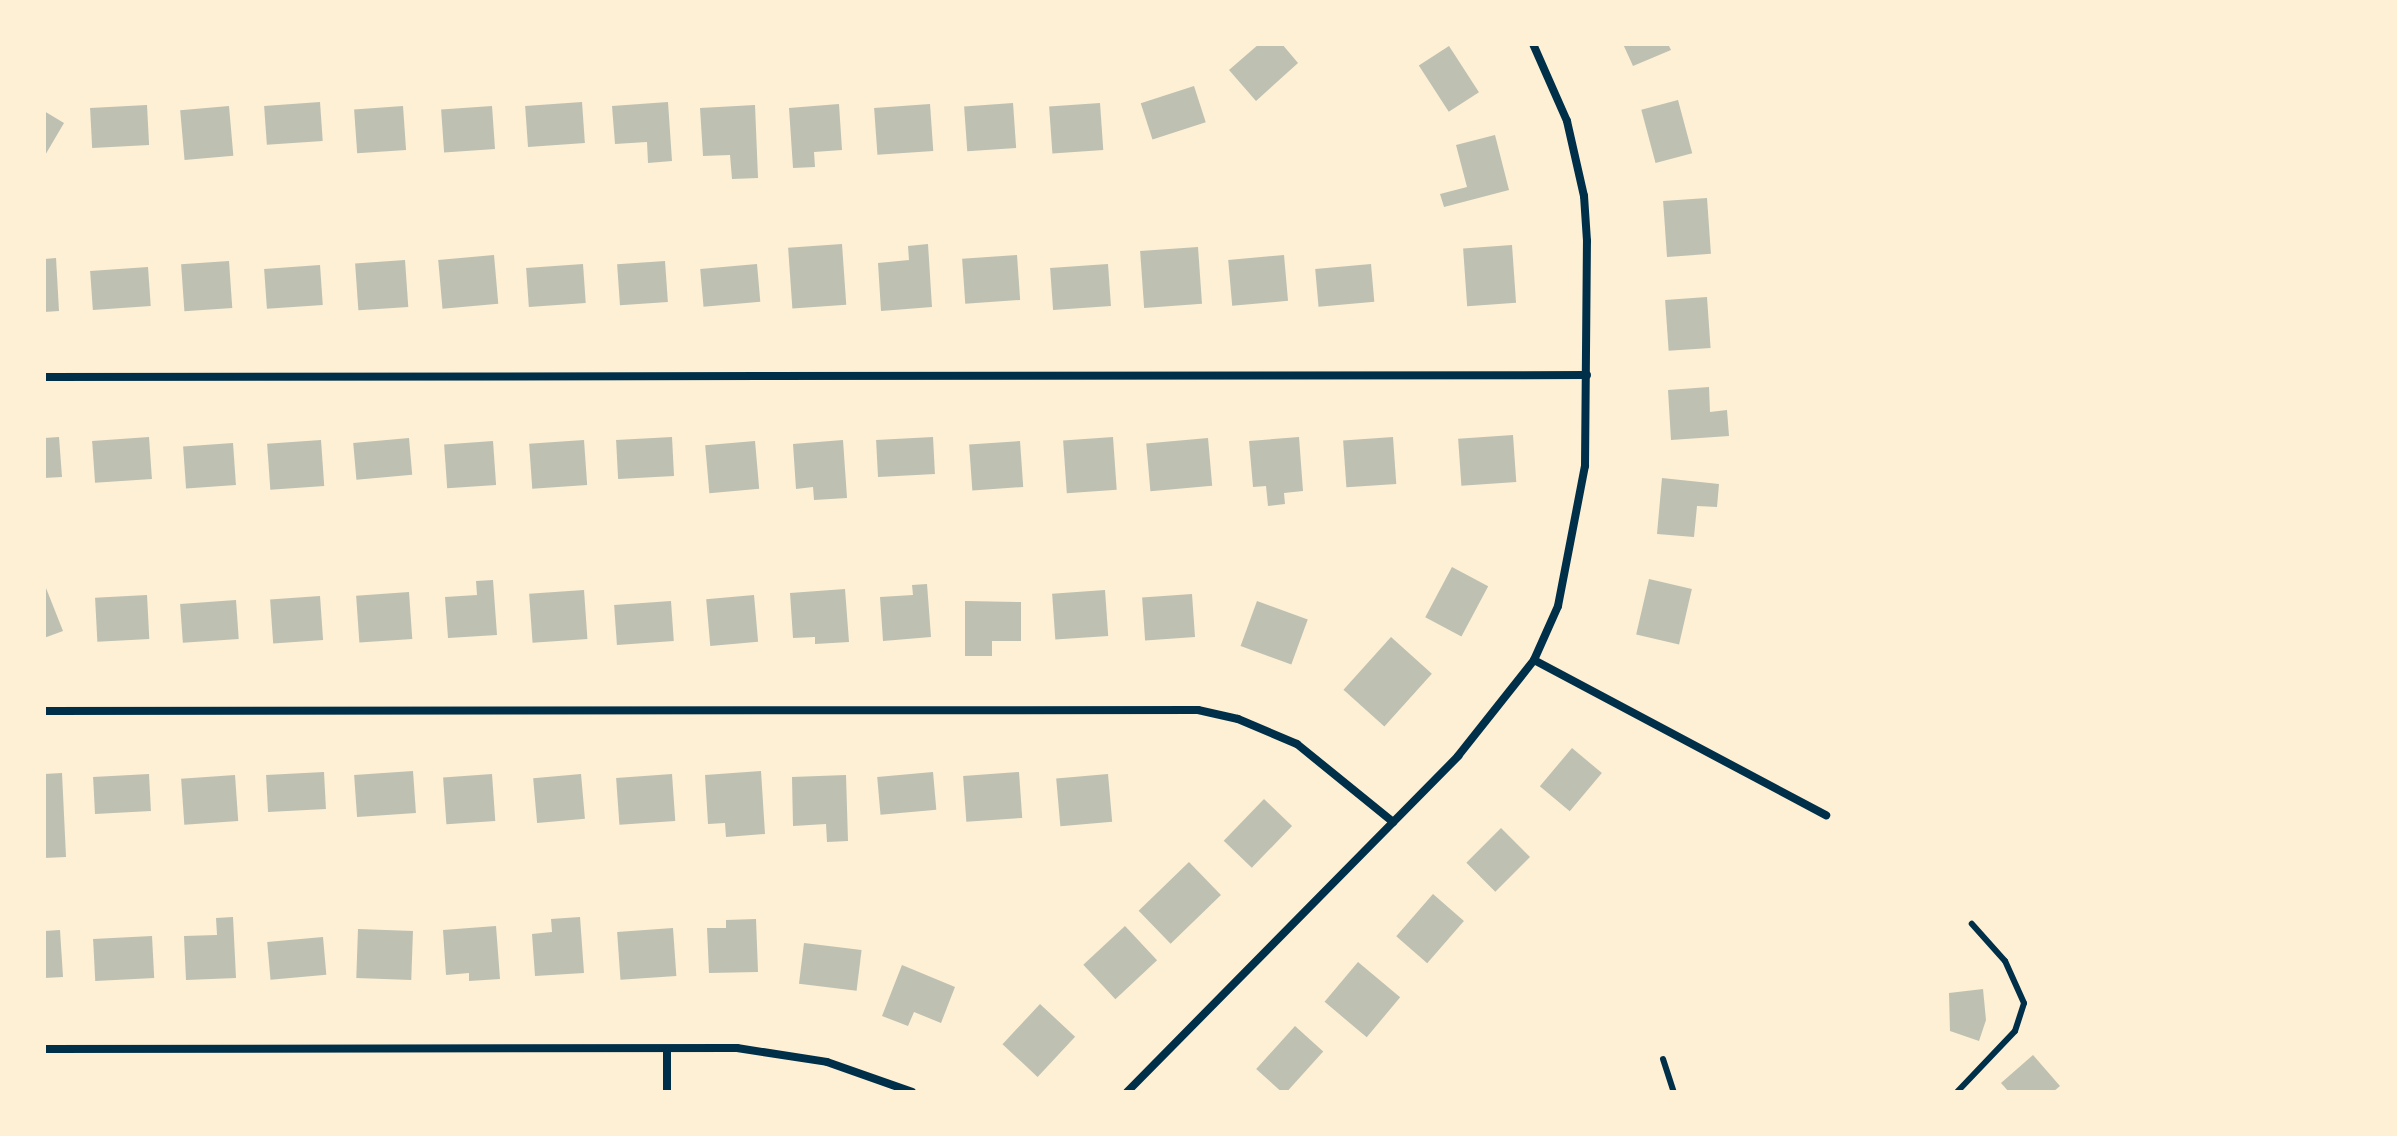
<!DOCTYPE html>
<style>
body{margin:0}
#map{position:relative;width:2397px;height:1136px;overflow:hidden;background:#fdf0d5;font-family:"Open Sans",sans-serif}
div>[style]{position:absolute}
.building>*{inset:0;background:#bec0b2;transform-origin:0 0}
.service>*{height:6px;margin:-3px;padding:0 3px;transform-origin:3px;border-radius:3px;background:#003049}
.minor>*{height:8px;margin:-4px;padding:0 4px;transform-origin:4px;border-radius:4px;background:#003049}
span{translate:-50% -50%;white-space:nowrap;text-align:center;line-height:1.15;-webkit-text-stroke:6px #fdf0d5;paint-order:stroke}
.frame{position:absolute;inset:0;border:46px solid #fdf0d5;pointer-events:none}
</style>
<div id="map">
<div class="building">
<div style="clip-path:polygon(1259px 44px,1282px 44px,1298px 63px,1256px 101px,1229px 70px)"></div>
<div style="clip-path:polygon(1623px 44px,1668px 44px,1671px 50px,1633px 66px)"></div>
<div style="left:1449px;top:46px;width:55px;height:36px;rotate:57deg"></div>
<div style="left:1194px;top:86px;width:38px;height:56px;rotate:72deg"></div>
<div style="left:1678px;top:100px;width:55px;height:38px;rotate:75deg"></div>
<div style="left:320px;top:102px;width:39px;height:56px;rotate:86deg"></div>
<div style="left:582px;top:102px;width:41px;height:57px;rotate:86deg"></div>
<div style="clip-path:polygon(668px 102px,672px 161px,648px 163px,647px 142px,615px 144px,612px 106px)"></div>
<div style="left:1013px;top:103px;width:45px;height:49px;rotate:86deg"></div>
<div style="left:1100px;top:103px;width:47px;height:51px;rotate:86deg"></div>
<div style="clip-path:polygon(839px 104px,842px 150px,814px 152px,815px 167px,793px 168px,789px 108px)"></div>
<div style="left:930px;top:104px;width:47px;height:56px;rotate:86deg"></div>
<div style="left:147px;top:105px;width:40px;height:57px;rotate:87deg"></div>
<div style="clip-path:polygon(755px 105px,758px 178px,732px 179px,730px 155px,703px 156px,700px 108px)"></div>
<div style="left:229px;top:106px;width:50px;height:49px;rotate:85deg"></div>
<div style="left:403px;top:106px;width:44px;height:49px;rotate:86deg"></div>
<div style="left:492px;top:106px;width:43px;height:51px;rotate:86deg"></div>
<div style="clip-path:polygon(44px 111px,64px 123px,44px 157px)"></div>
<div style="clip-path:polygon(1495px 135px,1509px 190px,1444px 207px,1440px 194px,1467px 187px,1456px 145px)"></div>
<div style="left:1707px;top:198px;width:56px;height:44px;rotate:86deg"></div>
<div style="left:842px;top:244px;width:61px;height:54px;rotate:86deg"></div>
<div style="clip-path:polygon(928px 244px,932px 307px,881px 311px,878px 263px,909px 260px,908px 246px)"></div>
<div style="left:1512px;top:245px;width:58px;height:49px;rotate:86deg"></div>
<div style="left:1198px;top:247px;width:57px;height:58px;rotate:86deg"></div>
<div style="left:494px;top:255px;width:49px;height:56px;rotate:85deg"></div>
<div style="left:1017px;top:255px;width:45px;height:55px;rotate:86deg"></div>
<div style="left:1284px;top:255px;width:46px;height:56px;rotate:85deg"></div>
<div style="clip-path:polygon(56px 258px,59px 311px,44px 312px,44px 259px)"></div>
<div style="left:405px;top:260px;width:47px;height:50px;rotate:86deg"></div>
<div style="left:229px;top:261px;width:47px;height:48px;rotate:86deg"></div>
<div style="left:665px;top:261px;width:41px;height:48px;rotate:86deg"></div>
<div style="left:583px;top:264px;width:39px;height:57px;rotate:86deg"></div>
<div style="left:757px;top:264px;width:38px;height:57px;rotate:85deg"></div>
<div style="left:1108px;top:264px;width:42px;height:58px;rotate:86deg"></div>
<div style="left:1371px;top:264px;width:38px;height:56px;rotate:85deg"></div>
<div style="left:320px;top:265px;width:40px;height:56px;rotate:86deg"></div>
<div style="left:148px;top:267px;width:39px;height:58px;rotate:86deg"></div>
<div style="left:1707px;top:297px;width:51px;height:42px;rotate:86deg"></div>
<div style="clip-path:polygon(1709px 387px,1710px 412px,1727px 410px,1729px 436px,1671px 440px,1668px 390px)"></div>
<div style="left:1513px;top:435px;width:47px;height:55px;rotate:86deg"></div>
<div style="clip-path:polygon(59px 437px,62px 477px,44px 478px,44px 438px)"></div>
<div style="left:149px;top:437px;width:42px;height:57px;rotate:86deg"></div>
<div style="left:672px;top:437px;width:39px;height:56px;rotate:87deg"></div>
<div style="left:933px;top:437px;width:37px;height:57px;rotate:87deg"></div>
<div style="left:1113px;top:437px;width:53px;height:50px;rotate:86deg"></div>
<div style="clip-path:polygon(1299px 437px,1303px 491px,1284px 493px,1285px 504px,1268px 506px,1266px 486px,1253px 487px,1249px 441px)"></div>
<div style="left:1393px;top:437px;width:47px;height:50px;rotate:86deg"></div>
<div style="left:409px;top:438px;width:37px;height:56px;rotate:85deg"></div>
<div style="left:1208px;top:438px;width:48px;height:62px;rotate:85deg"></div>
<div style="left:321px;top:440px;width:46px;height:54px;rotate:86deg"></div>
<div style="left:584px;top:440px;width:45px;height:55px;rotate:86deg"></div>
<div style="clip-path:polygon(843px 440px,847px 498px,814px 500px,813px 487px,796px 489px,793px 444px)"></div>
<div style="left:493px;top:441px;width:44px;height:49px;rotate:86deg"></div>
<div style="left:755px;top:441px;width:48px;height:50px;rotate:85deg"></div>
<div style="left:1020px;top:441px;width:46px;height:51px;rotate:86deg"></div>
<div style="left:233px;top:443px;width:42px;height:50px;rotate:86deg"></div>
<div style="clip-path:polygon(1662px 478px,1719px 484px,1717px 507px,1697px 506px,1694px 537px,1657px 534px)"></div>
<div style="left:1452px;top:567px;width:41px;height:57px;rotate:28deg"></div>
<div style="left:1649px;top:579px;width:44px;height:57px;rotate:13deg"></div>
<div style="clip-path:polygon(493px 580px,497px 635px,448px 638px,445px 597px,477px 595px,476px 581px)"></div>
<div style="clip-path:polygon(44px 583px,63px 631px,44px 638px)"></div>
<div style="clip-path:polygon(927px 584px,931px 637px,883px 641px,880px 597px,913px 595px,912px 585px)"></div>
<div style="clip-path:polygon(845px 589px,849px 642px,815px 644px,815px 637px,793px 638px,790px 593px)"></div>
<div style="left:584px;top:590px;width:49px;height:55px;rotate:86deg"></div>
<div style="left:1105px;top:590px;width:46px;height:53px;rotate:86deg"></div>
<div style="left:409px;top:592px;width:47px;height:53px;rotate:86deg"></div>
<div style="left:1192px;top:594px;width:43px;height:50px;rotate:86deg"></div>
<div style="left:147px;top:595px;width:44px;height:52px;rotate:87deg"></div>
<div style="left:754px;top:595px;width:47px;height:48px;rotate:85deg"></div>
<div style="left:320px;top:596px;width:44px;height:50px;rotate:86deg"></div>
<div style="left:236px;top:600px;width:39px;height:56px;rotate:86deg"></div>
<div style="left:671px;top:601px;width:40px;height:57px;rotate:86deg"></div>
<div style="clip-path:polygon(965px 601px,1021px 602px,1021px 641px,992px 641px,992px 656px,965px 656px)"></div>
<div style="left:1257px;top:601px;width:54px;height:48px;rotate:20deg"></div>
<div style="left:1391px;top:637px;width:55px;height:71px;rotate:42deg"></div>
<div style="left:1572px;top:748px;width:39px;height:50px;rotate:40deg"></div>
<div style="left:413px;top:771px;width:42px;height:59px;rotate:86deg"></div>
<div style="clip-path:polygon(761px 771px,765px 834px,726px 837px,725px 823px,708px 824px,705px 775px)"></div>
<div style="left:324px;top:772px;width:37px;height:58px;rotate:87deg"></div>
<div style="left:933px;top:772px;width:38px;height:56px;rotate:85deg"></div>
<div style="left:1019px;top:772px;width:46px;height:56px;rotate:86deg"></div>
<div style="clip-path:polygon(62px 773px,66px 857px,44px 858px,44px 774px)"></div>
<div style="left:149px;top:774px;width:37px;height:56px;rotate:87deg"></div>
<div style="left:492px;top:774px;width:47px;height:49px;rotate:86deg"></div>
<div style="left:581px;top:774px;width:45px;height:48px;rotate:85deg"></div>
<div style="left:672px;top:774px;width:47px;height:56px;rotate:86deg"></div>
<div style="left:1108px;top:774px;width:48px;height:52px;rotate:85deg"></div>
<div style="left:235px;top:775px;width:46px;height:54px;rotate:86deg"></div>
<div style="clip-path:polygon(846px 775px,848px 841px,827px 842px,826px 824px,793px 826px,792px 777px)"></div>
<div style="left:1264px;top:799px;width:39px;height:58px;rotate:44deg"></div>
<div style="left:1501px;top:828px;width:41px;height:49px;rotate:45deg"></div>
<div style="left:1189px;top:862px;width:46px;height:70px;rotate:46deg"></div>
<div style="left:1433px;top:894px;width:41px;height:56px;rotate:41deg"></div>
<div style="clip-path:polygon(233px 917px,236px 978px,186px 980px,184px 936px,217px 935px,216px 918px)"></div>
<div style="clip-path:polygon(580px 917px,584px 973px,535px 976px,532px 934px,552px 932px,551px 919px)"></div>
<div style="clip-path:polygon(756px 919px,758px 972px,709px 973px,707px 928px,726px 928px,726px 920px)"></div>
<div style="clip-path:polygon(496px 926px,500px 979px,469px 981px,469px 973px,446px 975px,443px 930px)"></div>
<div style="left:1125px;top:926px;width:47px;height:57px;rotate:47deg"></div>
<div style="left:673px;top:928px;width:48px;height:56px;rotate:86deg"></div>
<div style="left:358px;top:929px;width:55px;height:49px;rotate:2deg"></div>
<div style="clip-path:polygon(60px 930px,63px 977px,44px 978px,44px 931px)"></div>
<div style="left:152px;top:936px;width:42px;height:59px;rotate:87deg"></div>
<div style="left:323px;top:937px;width:38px;height:56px;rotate:85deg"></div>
<div style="left:804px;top:943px;width:58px;height:41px;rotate:7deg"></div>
<div style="left:1358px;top:962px;width:55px;height:52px;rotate:40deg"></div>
<div style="clip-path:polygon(902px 965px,955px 987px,941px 1023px,914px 1012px,908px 1026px,882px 1016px)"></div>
<div style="clip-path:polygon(1983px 989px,1986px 1020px,1979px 1041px,1950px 1031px,1949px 993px)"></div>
<div style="left:1040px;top:1004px;width:48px;height:55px;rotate:43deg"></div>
<div style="left:1295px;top:1026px;width:38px;height:58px;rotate:42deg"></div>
<div style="clip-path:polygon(2033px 1055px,2060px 1086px,2053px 1092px,2009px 1092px,2001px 1083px)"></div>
</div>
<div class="service">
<div style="left:1663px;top:1059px;width:35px;rotate:72deg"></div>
<div style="left:1957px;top:1092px;width:84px;rotate:-46.4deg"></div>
<div style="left:2015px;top:1031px;width:29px;rotate:-72deg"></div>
<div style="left:2024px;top:1003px;width:46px;rotate:-114.3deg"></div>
<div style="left:2005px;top:961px;width:50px;rotate:-131.7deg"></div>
</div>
<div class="minor">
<div style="left:44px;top:377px;width:1543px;rotate:-0.07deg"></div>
<div style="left:1534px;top:660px;width:331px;rotate:28deg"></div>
<div style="left:44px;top:711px;width:1154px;rotate:-0.05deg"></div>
<div style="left:1198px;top:710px;width:41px;rotate:12.7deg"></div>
<div style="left:1238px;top:719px;width:64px;rotate:23deg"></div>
<div style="left:1297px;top:744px;width:124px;rotate:39.1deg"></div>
<div style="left:44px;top:1049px;width:693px;rotate:-0.08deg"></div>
<div style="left:737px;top:1048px;width:91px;rotate:8.8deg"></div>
<div style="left:827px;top:1062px;width:90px;rotate:19.4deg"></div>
<div style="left:667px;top:1092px;width:43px;rotate:-90deg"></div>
<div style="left:1127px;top:1092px;width:472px;rotate:-45.4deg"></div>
<div style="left:1458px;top:756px;width:122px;rotate:-51.6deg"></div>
<div style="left:1534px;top:660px;width:59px;rotate:-66deg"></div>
<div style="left:1558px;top:606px;width:143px;rotate:-79.1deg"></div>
<div style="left:1585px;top:466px;width:225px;rotate:-89.5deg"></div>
<div style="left:1587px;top:241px;width:45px;rotate:-93.8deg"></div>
<div style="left:1584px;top:196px;width:77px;rotate:-102.8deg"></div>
<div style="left:1567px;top:121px;width:84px;rotate:-113.8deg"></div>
</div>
<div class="frame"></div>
</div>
